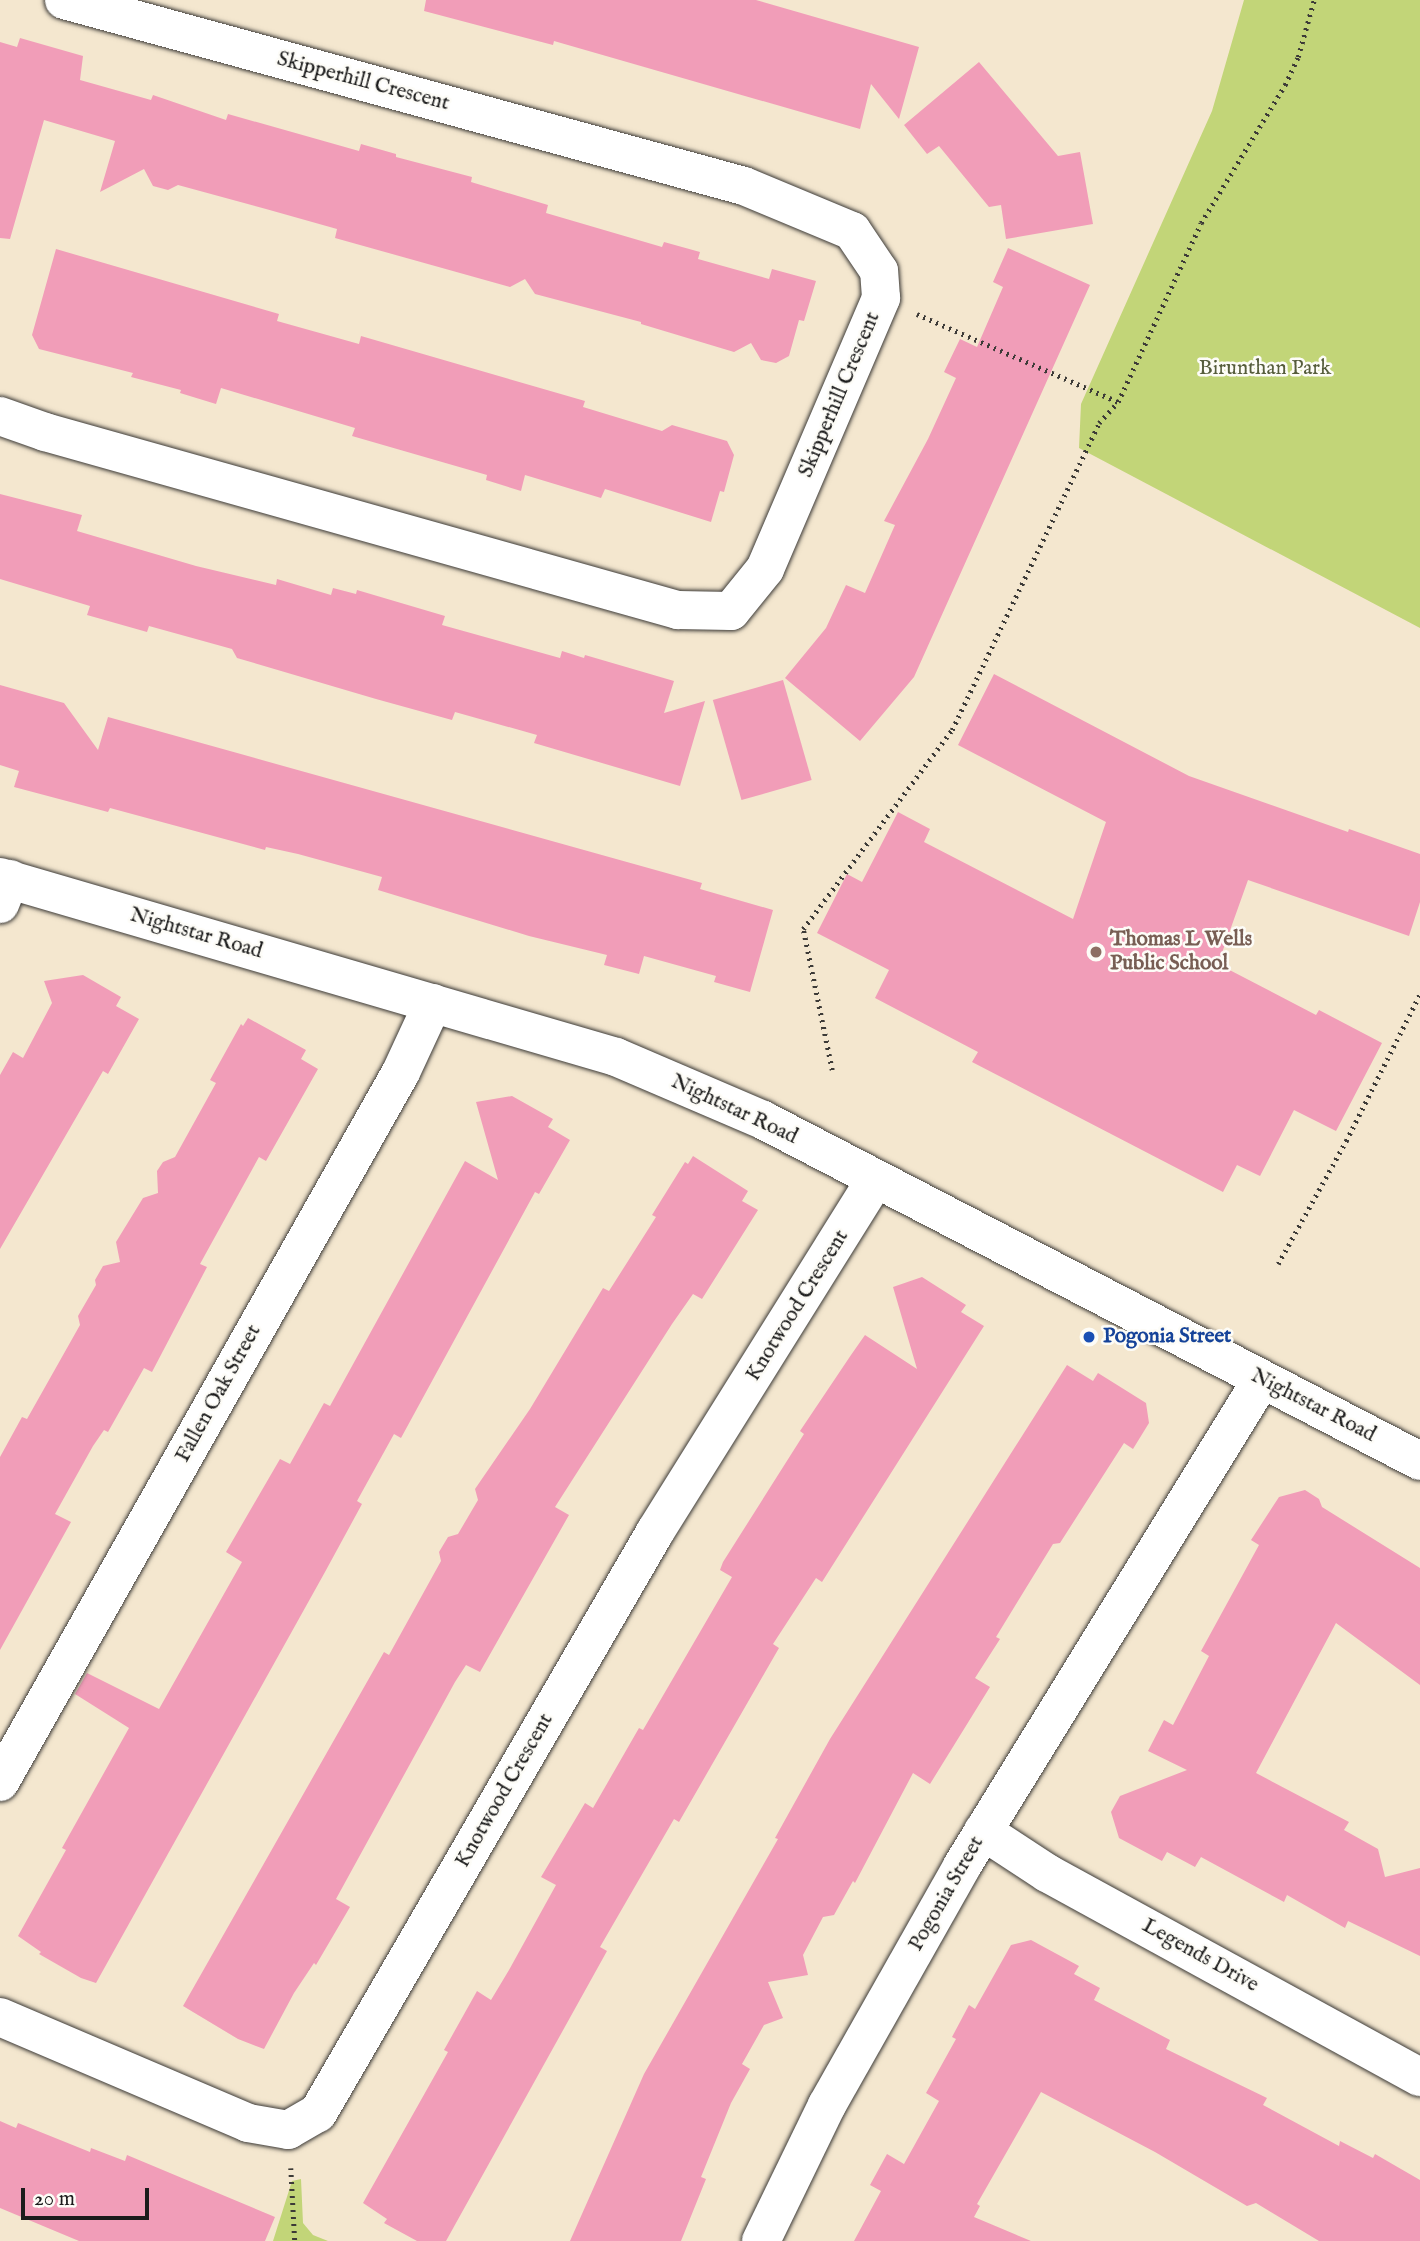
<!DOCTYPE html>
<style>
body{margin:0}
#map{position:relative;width:1420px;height:2241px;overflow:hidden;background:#f4e7cf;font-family:"IM FELL English",serif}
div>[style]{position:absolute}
.green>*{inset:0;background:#c2d578}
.building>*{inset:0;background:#f19db8;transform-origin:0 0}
.path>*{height:4.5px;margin-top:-2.25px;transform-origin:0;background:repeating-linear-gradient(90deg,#3c3a37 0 2px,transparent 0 7px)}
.roads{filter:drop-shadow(0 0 2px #3c3a37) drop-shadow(0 0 2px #3c3a37)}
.street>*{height:38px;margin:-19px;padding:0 19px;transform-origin:19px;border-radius:19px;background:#fff}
.secondary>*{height:38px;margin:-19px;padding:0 19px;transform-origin:19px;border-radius:19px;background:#fff}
.dots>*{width:19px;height:19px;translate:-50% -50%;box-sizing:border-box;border:4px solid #fdfcf7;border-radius:50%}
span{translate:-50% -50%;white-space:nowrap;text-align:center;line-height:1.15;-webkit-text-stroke:5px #fdfcf7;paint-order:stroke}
.street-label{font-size:21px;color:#1c1c1c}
.park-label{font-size:21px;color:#565d3c}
.education-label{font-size:21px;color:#785e54;font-weight:700}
.left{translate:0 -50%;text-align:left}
.transit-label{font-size:21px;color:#164399;font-weight:700}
.scale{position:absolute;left:21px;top:2188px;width:128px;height:32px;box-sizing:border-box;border:4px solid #1c1c1c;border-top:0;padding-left:9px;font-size:21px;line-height:24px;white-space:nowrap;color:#1c1c1c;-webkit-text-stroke:5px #fdfcf7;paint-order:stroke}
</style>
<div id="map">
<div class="green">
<div style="clip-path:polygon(1244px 0,1420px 0,1420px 628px,1079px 448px,1081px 404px,1212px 111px)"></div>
<div style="clip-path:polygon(301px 2179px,303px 2223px,313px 2235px,328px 2241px,273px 2241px,292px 2181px)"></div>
</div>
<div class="building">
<div style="clip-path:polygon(426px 0,756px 0,919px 47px,899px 119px,871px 84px,860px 129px,554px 41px,553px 45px,424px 11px)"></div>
<div style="clip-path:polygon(20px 38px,83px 56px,80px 80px,151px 100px,153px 95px,226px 120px,228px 114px,359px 151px,361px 144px,396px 154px,396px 157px,472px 177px,471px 182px,548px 205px,546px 213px,662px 247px,664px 242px,700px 252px,698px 259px,769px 279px,772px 269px,816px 281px,804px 321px,799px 320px,789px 356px,776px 363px,761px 360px,751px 343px,734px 352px,641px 324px,641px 322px,535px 294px,525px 279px,510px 287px,335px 238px,337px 229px,266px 209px,178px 185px,168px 190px,153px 186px,144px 169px,100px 192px,115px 141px,44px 120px,10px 239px,0 238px,0 42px,17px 47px)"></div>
<div style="clip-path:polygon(979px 62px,1058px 156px,1080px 152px,1093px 224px,1006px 239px,1001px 205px,989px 207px,939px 146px,927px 154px,904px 125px)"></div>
<div style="clip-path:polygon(1008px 248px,1090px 285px,914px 677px,860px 741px,785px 678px,826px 628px,846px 585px,865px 593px,895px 525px,884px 521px,928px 439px,956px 378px,944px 372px,960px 339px,977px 347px,1003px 287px,993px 282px)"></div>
<div style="clip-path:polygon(56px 249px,279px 314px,277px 321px,359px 344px,361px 336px,585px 401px,583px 407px,662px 431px,672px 425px,727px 441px,734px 455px,724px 492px,720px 491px,711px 522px,605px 489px,601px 498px,525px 475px,521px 491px,486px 480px,487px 475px,352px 436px,355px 428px,221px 388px,216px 404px,180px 393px,181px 390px,131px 377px,133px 373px,39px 349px,32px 335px)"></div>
<div style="clip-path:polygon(0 494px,82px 515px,77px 531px,196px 566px,276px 585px,277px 579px,331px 595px,333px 588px,356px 594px,357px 590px,445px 616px,442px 625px,560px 658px,562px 651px,584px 658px,585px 655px,674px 681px,664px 713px,705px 701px,680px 786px,534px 743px,537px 735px,455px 712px,452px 720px,376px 699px,237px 658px,232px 649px,149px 626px,147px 632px,87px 615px,90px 606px,0 579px)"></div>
<div style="clip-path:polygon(994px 674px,1189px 776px,1348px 832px,1349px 829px,1420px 854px,1420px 902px,1409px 936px,1248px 880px,1218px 964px,1316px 1015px,1319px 1010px,1382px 1043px,1336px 1131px,1294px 1110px,1260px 1176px,1237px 1165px,1223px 1192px,972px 1062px,978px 1052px,875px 998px,889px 970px,817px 933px,847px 874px,862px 882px,898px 812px,930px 829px,924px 842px,1073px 919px,1106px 822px,958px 745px)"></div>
<div style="left:783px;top:680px;width:104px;height:73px;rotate:74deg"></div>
<div style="clip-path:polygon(0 685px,64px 703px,98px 750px,108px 717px,702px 883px,700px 889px,773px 910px,750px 992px,714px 982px,716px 976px,644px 956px,639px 974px,604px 965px,607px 955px,529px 936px,378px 890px,382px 877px,298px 854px,266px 847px,265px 850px,110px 808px,108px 812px,14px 787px,19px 771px,0 765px)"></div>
<div style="clip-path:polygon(83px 975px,121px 997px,116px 1006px,139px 1019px,108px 1074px,103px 1071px,0 1249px,0 1075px,13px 1052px,23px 1058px,52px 1003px,44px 981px)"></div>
<div style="clip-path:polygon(248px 1018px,306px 1050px,301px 1059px,318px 1069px,266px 1161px,259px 1157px,200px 1264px,207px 1267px,152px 1372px,144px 1368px,108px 1432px,104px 1430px,93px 1446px,55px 1514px,71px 1522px,0 1650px,0 1457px,22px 1417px,27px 1419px,80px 1325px,78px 1316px,96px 1285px,95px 1280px,103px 1266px,120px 1262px,116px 1242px,143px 1198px,158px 1193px,157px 1171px,163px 1162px,175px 1157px,216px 1083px,210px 1080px,241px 1024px,243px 1026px)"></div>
<div style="clip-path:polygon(512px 1096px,553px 1119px,548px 1127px,570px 1140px,539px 1194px,535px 1192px,401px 1438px,394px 1434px,357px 1501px,362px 1504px,325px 1572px,96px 1983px,81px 1978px,39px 1954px,41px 1952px,18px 1936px,66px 1850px,62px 1848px,129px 1728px,75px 1694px,87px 1673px,159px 1709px,242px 1562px,226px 1552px,280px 1459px,290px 1464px,324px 1403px,330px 1406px,465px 1161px,498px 1180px,476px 1102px)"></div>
<div style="clip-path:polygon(693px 1156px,748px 1191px,742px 1201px,758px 1210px,702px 1299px,693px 1294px,672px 1324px,555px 1507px,569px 1515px,480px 1672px,466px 1665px,455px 1682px,336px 1899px,350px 1907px,316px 1965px,314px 1963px,294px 1993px,264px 2049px,238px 2039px,183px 2006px,384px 1652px,389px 1655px,441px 1561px,439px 1552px,448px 1537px,458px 1534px,478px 1500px,475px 1489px,530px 1409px,603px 1288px,609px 1291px,656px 1217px,652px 1215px,685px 1162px,688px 1164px)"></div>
<div style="clip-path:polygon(922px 1277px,966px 1305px,961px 1312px,984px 1326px,822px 1582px,816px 1578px,773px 1644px,779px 1648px,679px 1822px,674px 1819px,600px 1947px,607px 1951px,446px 2241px,417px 2241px,384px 2223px,387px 2219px,363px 2203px,448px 2052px,444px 2050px,477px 1991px,491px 2000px,509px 1970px,556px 1885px,541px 1877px,585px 1803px,593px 1808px,639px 1728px,643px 1730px,732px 1577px,720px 1570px,723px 1562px,804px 1434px,800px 1431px,851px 1355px,865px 1335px,917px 1369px,893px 1287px)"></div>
<div style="clip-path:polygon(1067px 1365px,1093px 1381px,1098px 1373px,1146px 1403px,1149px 1423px,1133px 1449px,1124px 1443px,1060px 1543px,1053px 1544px,996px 1637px,1000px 1639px,975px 1678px,990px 1687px,930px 1784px,913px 1773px,855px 1883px,853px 1881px,834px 1915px,823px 1917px,803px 1955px,808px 1975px,768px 1982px,783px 2018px,764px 2025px,742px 2064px,750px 2069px,731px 2103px,701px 2177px,706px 2179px,681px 2241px,570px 2241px,644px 2074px,778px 1839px,775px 1838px,830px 1739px)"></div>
<div style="clip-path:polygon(1305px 1490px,1319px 1499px,1322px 1507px,1420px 1568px,1420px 1685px,1336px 1623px,1256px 1773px,1349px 1822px,1344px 1830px,1378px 1849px,1385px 1877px,1420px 1868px,1420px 1956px,1348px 1921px,1345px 1928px,1287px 1895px,1284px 1902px,1201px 1857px,1195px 1867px,1167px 1852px,1162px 1861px,1119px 1838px,1111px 1812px,1120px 1796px,1187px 1770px,1148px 1751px,1164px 1720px,1173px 1725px,1209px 1656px,1201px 1651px,1259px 1545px,1251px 1540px,1279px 1497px)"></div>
<div style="clip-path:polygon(1031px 1940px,1079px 1966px,1074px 1974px,1100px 1988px,1094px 2000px,1170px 2040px,1166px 2049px,1267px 2098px,1263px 2105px,1339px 2146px,1340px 2141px,1373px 2158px,1375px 2154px,1420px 2180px,1420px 2241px,1319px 2241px,1256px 2203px,1247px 2206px,1155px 2152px,1041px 2092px,977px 2204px,980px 2206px,974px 2217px,1031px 2241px,854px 2241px,881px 2191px,870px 2185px,887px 2154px,904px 2164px,939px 2101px,926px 2093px,956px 2039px,952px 2037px,969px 2005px,975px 2009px,1011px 1945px)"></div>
<div style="clip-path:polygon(0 2121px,16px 2128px,18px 2123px,90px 2152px,91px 2148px,125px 2161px,127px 2155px,275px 2217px,265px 2241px,79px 2241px,0 2208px)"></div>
</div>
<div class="path">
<div style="left:917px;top:314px;width:219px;rotate:23.6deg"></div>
<div style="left:832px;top:1070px;width:144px;rotate:-101.6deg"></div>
<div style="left:803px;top:929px;width:249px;rotate:-53.2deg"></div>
<div style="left:952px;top:730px;width:340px;rotate:-64.4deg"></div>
<div style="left:1099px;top:423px;width:28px;rotate:-48deg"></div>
<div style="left:1118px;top:402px;width:197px;rotate:-65.1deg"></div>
<div style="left:1201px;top:223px;width:162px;rotate:-58.7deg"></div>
<div style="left:1285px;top:85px;width:31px;rotate:-65deg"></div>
<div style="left:1298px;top:57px;width:59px;rotate:-74.3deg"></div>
<div style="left:1278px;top:1264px;width:141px;rotate:-61.1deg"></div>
<div style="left:1346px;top:1141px;width:165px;rotate:-63.3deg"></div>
<div style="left:291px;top:2168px;width:73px;rotate:86.9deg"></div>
</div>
<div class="roads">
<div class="street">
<div style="left:0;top:416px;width:48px;rotate:19.6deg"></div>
<div style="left:45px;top:432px;width:658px;rotate:15.71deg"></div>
<div style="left:678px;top:610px;width:53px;rotate:1.1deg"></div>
<div style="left:731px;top:611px;width:54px;rotate:-51deg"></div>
<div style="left:765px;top:569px;width:295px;rotate:-66.8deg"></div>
<div style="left:881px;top:298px;width:27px;rotate:-94deg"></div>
<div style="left:879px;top:271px;width:48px;rotate:-124deg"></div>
<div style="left:852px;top:231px;width:117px;rotate:-157.4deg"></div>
<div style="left:744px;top:186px;width:705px;rotate:-164.7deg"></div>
<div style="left:0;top:904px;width:27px;rotate:-68deg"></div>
<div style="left:0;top:1782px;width:815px;rotate:-60.54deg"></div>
<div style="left:401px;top:1072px;width:76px;rotate:-65.1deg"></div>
<div style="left:983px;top:1831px;width:77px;rotate:33.3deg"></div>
<div style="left:1047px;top:1873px;width:425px;rotate:28.7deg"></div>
<div style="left:0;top:2017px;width:270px;rotate:23.1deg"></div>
<div style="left:248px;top:2123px;width:41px;rotate:9.9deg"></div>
<div style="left:288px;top:2130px;width:34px;rotate:-30deg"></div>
<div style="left:318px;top:2113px;width:672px;rotate:-59.88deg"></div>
<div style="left:655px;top:1532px;width:416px;rotate:-58deg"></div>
<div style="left:761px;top:2241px;width:151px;rotate:-64.1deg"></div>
<div style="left:827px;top:2105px;width:274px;rotate:-60.5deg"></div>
<div style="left:962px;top:1866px;width:572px;rotate:-58.37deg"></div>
</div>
<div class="secondary">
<div style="left:0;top:877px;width:642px;rotate:16.29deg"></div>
<div style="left:616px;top:1057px;width:160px;rotate:23.2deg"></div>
<div style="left:763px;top:1120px;width:740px;rotate:27.43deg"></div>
</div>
</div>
<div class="dots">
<div style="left:1096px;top:952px;background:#8d6e63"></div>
<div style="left:1089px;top:1337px;background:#1a4fb4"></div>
</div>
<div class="street-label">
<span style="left:363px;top:82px;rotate:15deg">Skipperhill Crescent</span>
<span style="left:840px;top:395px;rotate:-67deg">Skipperhill Crescent</span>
<span style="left:196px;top:934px;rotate:16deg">Nightstar Road</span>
<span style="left:734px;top:1110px;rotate:25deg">Nightstar Road</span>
<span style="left:798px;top:1306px;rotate:-58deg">Knotwood Crescent</span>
<span style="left:219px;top:1394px;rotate:-61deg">Fallen Oak Street</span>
<span style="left:1313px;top:1406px;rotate:27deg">Nightstar Road</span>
<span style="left:505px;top:1791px;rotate:-60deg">Knotwood Crescent</span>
<span style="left:947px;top:1894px;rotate:-60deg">Pogonia Street</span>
<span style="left:1200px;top:1956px;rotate:29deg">Legends Drive</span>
</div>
<div class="park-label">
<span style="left:1265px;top:369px">Birunthan Park</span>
</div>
<div class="education-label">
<span class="left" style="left:1110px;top:952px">Thomas L Wells<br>Public School</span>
</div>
<div class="transit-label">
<span class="left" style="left:1103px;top:1337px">Pogonia Street</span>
</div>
<div class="scale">20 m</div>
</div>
